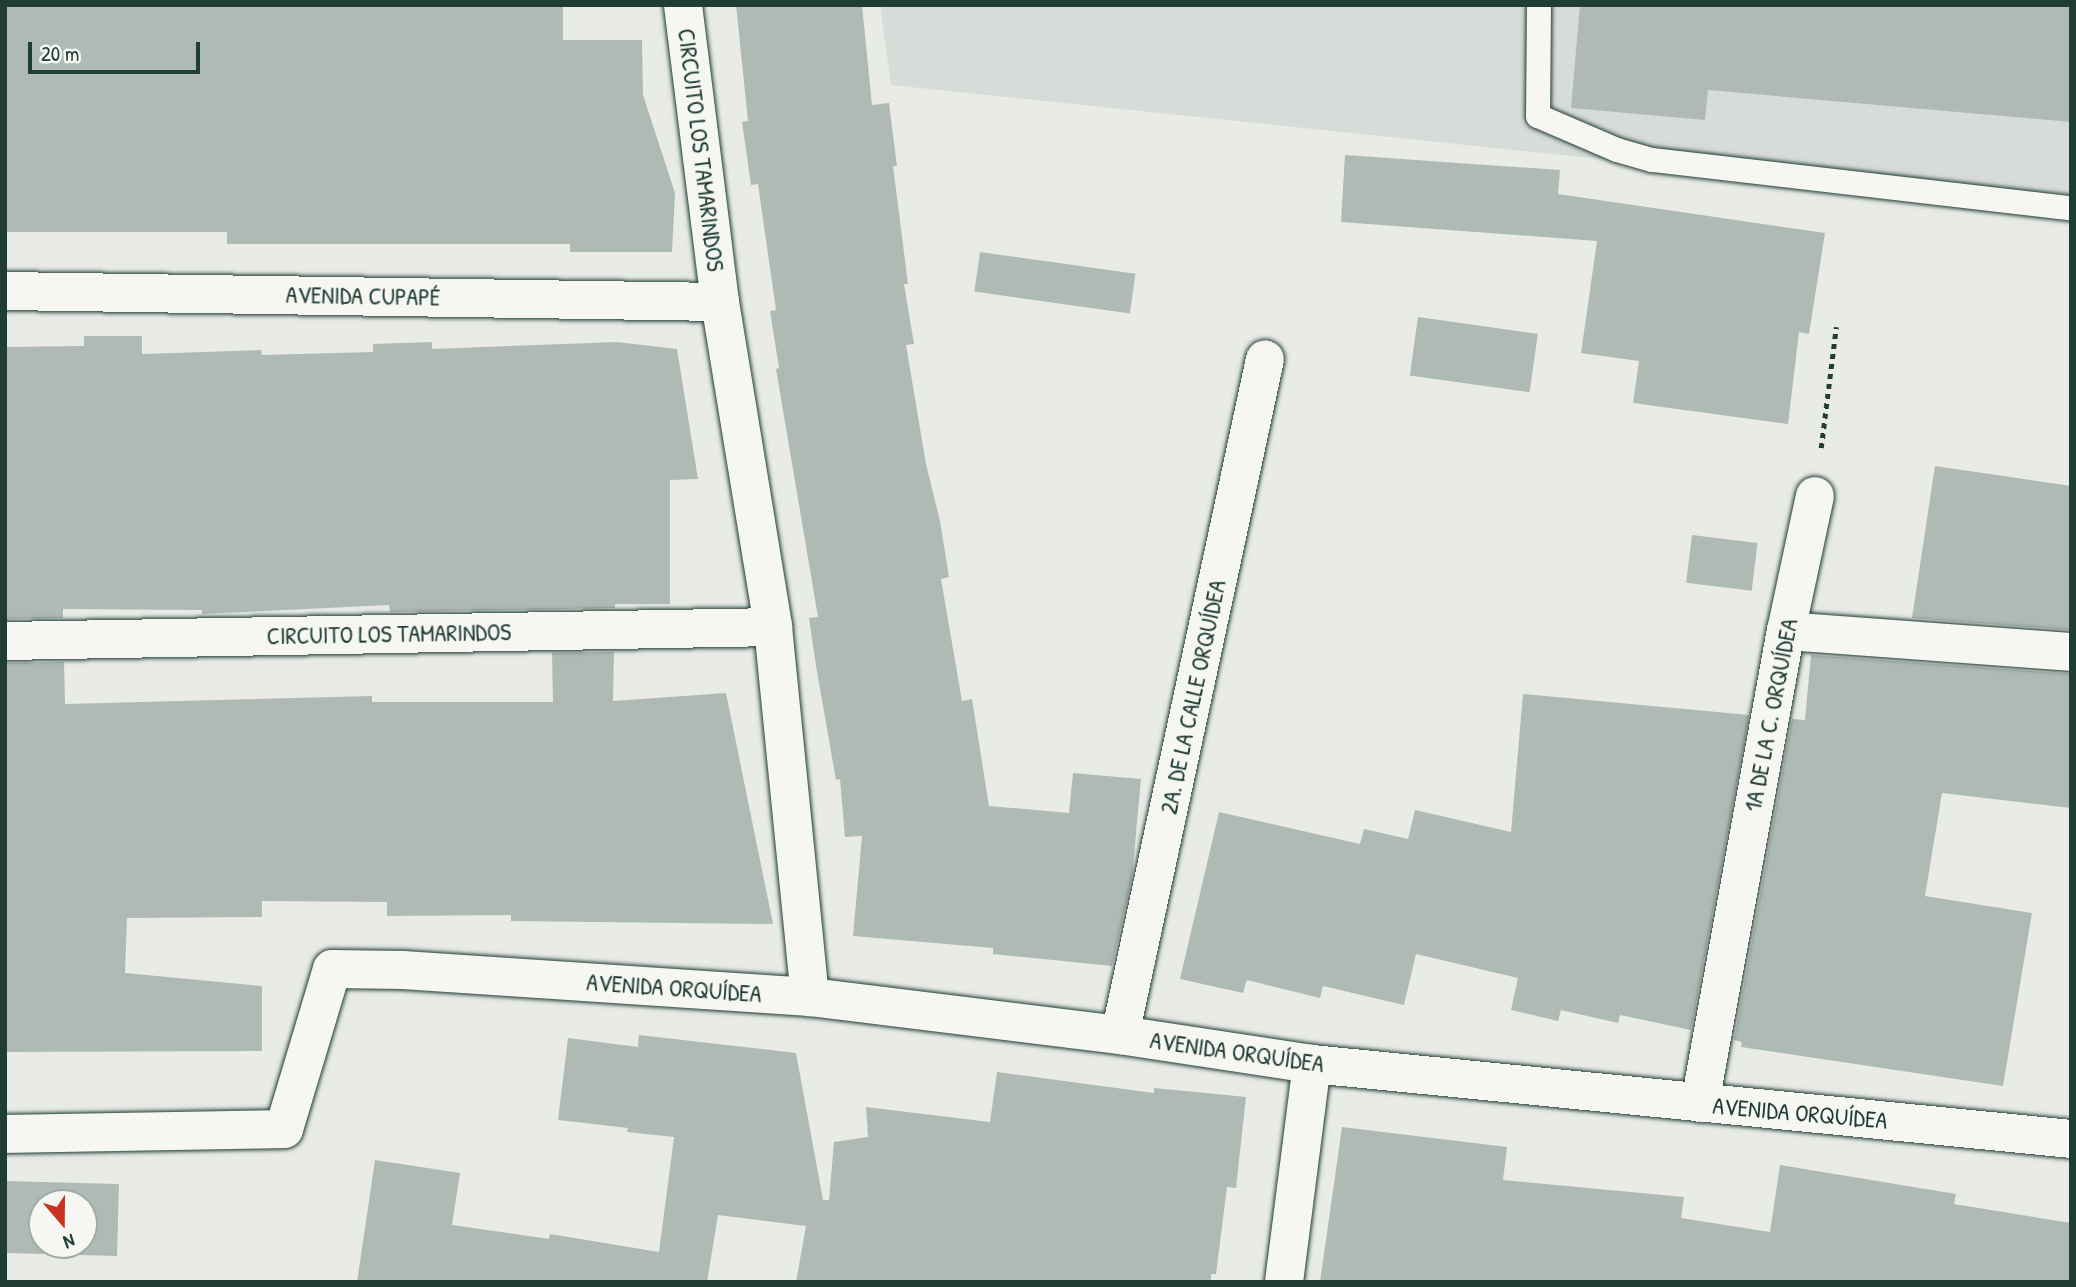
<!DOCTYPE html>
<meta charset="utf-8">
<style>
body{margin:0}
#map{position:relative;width:2076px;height:1287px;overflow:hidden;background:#e9ebe7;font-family:"Patrick Hand",sans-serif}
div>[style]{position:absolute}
.built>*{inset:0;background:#d8dcd8}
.building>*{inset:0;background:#b0bab5;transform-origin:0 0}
.path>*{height:4.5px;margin-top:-2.25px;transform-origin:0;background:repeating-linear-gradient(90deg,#1f3d34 0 5px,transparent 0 10px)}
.roads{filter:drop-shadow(0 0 2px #1f3d34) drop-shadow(0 0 2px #1f3d34)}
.lane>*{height:24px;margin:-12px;padding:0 12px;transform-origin:12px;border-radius:12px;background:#f6f6f2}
.street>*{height:38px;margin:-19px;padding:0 19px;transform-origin:19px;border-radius:19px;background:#f6f6f2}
span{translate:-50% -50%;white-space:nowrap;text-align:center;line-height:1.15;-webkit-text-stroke:6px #f6f6f2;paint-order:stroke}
.street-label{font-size:24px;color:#1f3d34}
.frame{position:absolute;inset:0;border:7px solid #1f3d34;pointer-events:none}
.north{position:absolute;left:28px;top:1189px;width:70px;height:70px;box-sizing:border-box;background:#f6f6f2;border:2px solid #a0aca6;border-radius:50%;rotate:160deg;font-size:19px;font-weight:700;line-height:28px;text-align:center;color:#1f3d34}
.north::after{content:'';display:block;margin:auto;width:24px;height:32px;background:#c8321e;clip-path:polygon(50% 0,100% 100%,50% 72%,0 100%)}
.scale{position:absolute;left:28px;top:42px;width:172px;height:32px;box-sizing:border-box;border:4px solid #1f3d34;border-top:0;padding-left:9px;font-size:21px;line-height:24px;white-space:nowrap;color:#1f3d34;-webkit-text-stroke:5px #f6f6f2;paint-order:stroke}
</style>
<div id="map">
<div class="built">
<div style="clip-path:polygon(880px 5px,2071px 5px,2071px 208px,891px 85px)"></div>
</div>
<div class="building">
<div style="clip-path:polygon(5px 5px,563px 5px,563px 40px,642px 40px,643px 95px,675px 193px,672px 252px,570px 252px,570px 244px,227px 244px,227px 232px,5px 232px)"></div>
<div style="clip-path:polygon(736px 5px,862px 5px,872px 105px,889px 103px,897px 166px,893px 166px,908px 284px,904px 284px,914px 344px,906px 345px,926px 464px,940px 521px,949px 577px,941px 579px,962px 701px,972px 699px,989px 806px,1069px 813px,1073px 773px,1141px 779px,1132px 877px,1112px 966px,993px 954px,993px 948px,853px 936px,862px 836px,845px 837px,840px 779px,836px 780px,816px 666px,809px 618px,818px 617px,776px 369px,779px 368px,770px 311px,776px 310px,758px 184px,751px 185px,742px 122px,748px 121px)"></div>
<div style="clip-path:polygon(1580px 5px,2071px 5px,2071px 122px,1708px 90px,1705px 120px,1571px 108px)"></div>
<div style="clip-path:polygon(1345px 155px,1560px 170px,1558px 194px,1825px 233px,1809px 334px,1799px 332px,1788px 424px,1633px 403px,1639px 361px,1581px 353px,1597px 241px,1341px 222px)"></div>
<div style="left:980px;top:252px;width:157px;height:40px;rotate:8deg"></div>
<div style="left:1418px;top:317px;width:121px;height:59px;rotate:8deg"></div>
<div style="clip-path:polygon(84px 336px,142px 336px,142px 354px,261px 350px,262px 355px,373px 352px,373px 344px,432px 342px,432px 349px,617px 342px,677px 349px,698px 479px,670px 480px,670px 604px,615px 604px,615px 608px,390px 612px,389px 605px,202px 614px,202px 610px,63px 609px,63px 618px,5px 619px,5px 347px,84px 346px)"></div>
<div style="clip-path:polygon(1935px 466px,2071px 486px,2071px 630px,1912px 618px)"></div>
<div style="left:1692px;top:535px;width:66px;height:48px;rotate:7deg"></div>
<div style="clip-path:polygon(614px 652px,613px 701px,726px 693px,773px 924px,511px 921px,511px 915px,387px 916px,387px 902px,262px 901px,262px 917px,127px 918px,125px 973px,262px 986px,262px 1051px,5px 1052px,5px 663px,64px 662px,65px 704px,372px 696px,372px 702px,553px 702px,552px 653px)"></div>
<div style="clip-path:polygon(1811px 655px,2071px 674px,2071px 808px,1942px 793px,1925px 896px,2032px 913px,2003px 1086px,1741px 1047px,1742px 1042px,1734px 1040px,1792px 719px,1805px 720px)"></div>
<div style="clip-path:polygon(1523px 694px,1749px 715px,1691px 1030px,1620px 1015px,1618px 1023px,1561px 1010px,1558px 1021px,1511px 1010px,1518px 978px,1416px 954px,1404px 1005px,1323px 986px,1320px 998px,1247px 980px,1243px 993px,1180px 979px,1219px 812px,1360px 844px,1364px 829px,1408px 839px,1415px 810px,1511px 832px)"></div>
<div style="clip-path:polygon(639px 1035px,796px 1053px,823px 1200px,829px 1200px,834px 1142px,868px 1137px,866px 1107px,990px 1122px,997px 1072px,1154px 1093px,1154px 1088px,1246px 1097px,1236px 1188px,1227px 1187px,1216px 1274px,1211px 1274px,1211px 1282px,796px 1282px,806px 1226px,718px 1215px,707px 1282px,357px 1282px,375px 1160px,460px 1173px,452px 1225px,549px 1239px,550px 1234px,659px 1252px,674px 1137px,627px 1132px,628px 1128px,558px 1120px,568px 1038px,638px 1047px)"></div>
<div style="clip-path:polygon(1342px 1127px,1507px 1147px,1503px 1180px,1684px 1197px,1681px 1218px,1770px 1232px,1780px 1165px,1956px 1194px,1954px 1204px,2071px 1223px,2071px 1282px,1320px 1282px)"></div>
<div style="clip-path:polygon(evenodd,5px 1181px,119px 1184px,117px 1256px,5px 1253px,5px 1181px,42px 1203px,84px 1203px,84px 1245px,42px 1245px,42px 1203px)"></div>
</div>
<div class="path">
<div style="left:1821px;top:448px;width:122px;rotate:-82.9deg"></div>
</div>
<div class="roads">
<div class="lane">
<div style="left:1539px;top:5px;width:111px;rotate:90.5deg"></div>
<div style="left:1538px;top:116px;width:86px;rotate:23.3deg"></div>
<div style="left:1617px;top:150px;width:37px;rotate:16deg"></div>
<div style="left:1653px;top:160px;width:421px;rotate:6.6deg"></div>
</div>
<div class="street">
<div style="left:683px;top:5px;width:299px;rotate:82.9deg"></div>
<div style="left:720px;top:302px;width:329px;rotate:80.7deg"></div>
<div style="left:773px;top:627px;width:372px;rotate:84.3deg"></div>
<div style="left:5px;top:291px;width:715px;rotate:0.88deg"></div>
<div style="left:1786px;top:631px;width:286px;rotate:4.2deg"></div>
<div style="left:5px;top:641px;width:768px;rotate:-1.04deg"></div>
<div style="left:1120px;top:1035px;width:691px;rotate:-77.89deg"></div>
<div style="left:1700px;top:1103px;width:480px;rotate:-79.7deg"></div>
<div style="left:1786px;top:631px;width:138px;rotate:-77.9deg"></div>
<div style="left:5px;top:1134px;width:279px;rotate:-1deg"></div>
<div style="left:284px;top:1129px;width:167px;rotate:-73.3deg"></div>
<div style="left:332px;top:969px;width:71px;rotate:0.8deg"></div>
<div style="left:403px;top:970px;width:408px;rotate:3.8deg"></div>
<div style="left:810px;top:997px;width:312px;rotate:7deg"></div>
<div style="left:1120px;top:1035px;width:194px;rotate:8.6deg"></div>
<div style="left:1312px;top:1064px;width:763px;rotate:5.64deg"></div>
<div style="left:1284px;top:1282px;width:220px;rotate:-82.7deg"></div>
</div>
</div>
<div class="street-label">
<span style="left:701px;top:150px;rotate:83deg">CIRCUITO LOS TAMARINDOS</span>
<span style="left:363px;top:296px;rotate:1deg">AVENIDA CUPAPÉ</span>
<span style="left:389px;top:634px;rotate:-1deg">CIRCUITO LOS TAMARINDOS</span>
<span style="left:1193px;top:697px;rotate:-78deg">2A. DE LA CALLE ORQUÍDEA</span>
<span style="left:1771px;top:715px;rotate:-79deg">1A DE LA C. ORQUÍDEA</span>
<span style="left:674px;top:988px;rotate:4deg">AVENIDA ORQUÍDEA</span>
<span style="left:1237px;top:1052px;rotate:8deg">AVENIDA ORQUÍDEA</span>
<span style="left:1800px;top:1113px;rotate:5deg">AVENIDA ORQUÍDEA</span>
</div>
<div class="frame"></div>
<div class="north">N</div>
<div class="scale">20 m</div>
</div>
